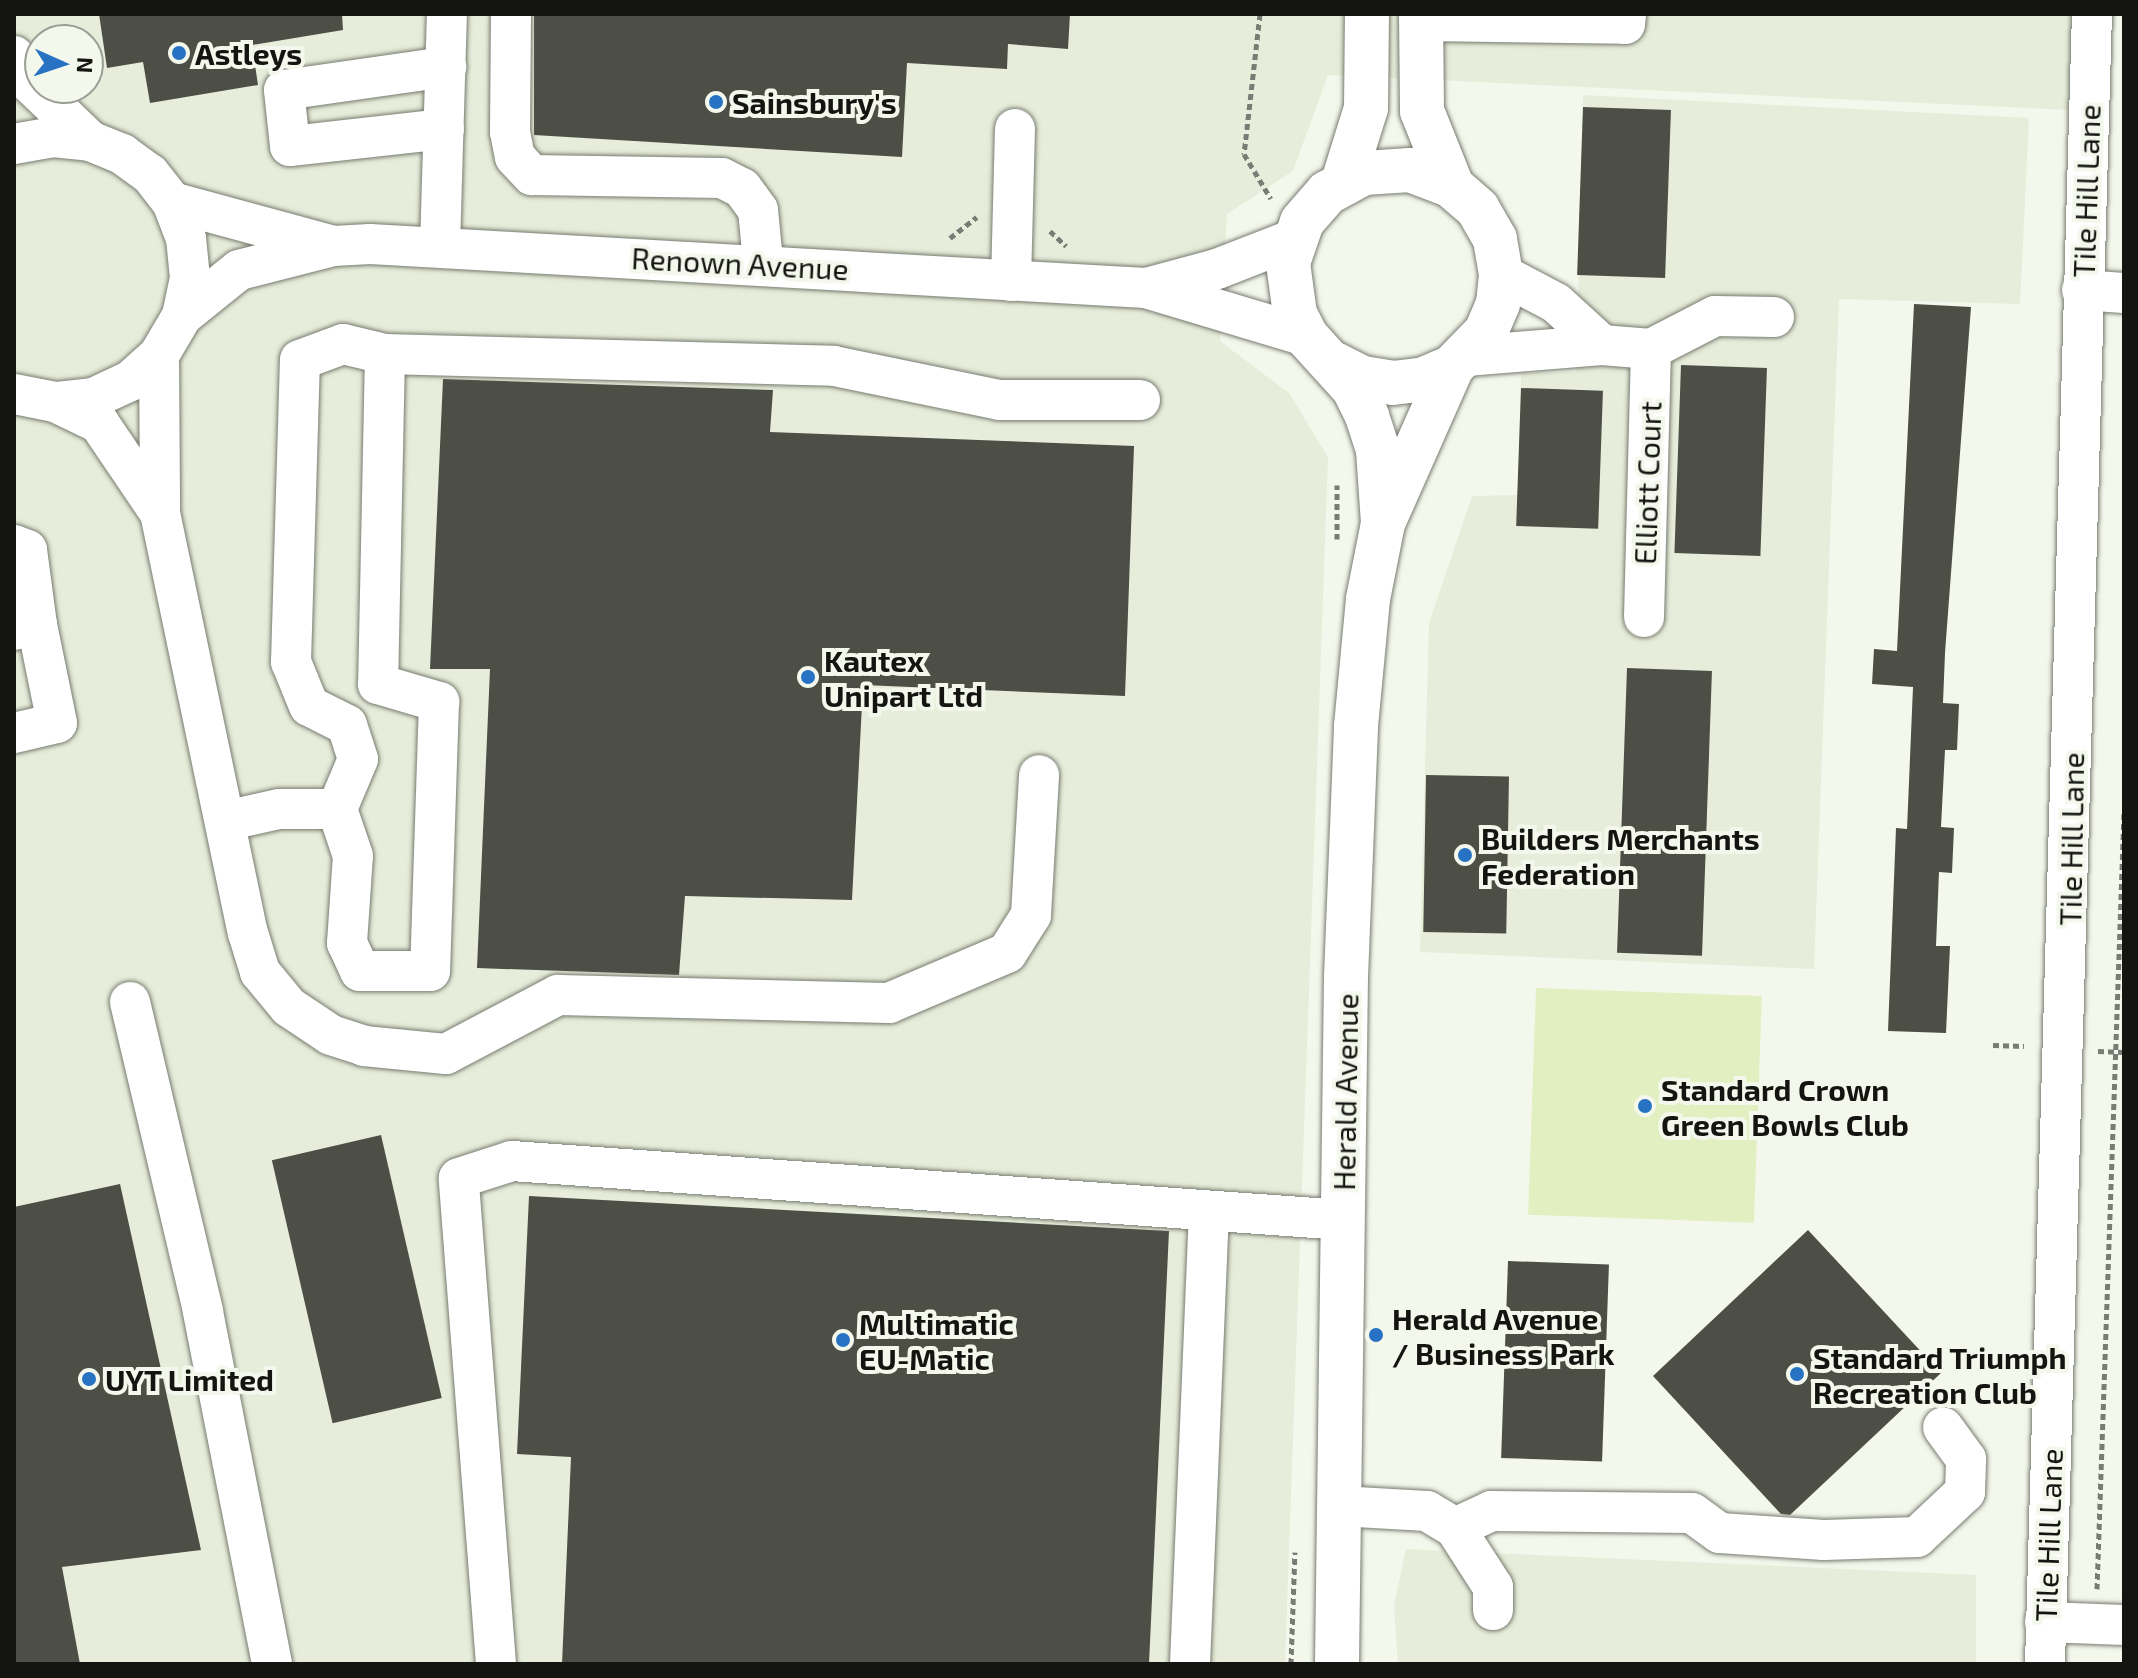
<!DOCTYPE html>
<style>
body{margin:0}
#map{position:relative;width:2138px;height:1678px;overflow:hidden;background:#f4f8ec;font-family:"Exo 2",sans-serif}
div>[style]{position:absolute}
.built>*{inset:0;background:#e7edda}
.green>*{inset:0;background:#e2efc1;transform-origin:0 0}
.building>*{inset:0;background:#4d4f46;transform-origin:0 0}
.path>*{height:5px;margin-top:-2.5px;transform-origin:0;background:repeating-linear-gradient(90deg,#797c74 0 6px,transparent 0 10px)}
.roads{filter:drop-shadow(0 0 2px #787b70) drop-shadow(0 0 2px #787b70)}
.minor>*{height:40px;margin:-20px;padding:0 20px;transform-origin:20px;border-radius:20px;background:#fff}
.major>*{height:44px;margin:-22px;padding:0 22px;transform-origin:22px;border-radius:22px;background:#fff}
.dots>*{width:22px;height:22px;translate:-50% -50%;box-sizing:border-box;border:4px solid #f4f8ec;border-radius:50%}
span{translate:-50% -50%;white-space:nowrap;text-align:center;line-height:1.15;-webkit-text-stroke:8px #f4f8ec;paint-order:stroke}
.poi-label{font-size:30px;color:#141511;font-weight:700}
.left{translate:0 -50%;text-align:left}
.street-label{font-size:30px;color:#141511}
.frame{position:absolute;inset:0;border:16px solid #141511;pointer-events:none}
.north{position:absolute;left:24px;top:24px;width:80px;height:80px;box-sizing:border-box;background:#f4f8ec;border:2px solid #9a9d94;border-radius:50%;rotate:93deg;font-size:22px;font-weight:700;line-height:32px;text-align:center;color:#141511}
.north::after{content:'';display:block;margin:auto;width:28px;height:36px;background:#2772c2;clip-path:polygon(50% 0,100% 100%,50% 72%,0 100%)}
</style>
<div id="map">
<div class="built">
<div style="clip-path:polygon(evenodd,14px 14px,2073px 14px,2070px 110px,1328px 75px,1293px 171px,1227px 214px,1220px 341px,1289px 393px,1328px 457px,1285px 1664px,14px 1664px,14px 14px,40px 40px,88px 40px,88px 88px,40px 88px,40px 40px)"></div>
<div style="clip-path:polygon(1583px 95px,2029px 118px,2020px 304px,1839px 299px,1814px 969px,1420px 952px,1429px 623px,1472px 496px,1518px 495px,1521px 373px,1576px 372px)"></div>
<div style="clip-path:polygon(1406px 1549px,1976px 1575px,1976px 1664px,1398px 1664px,1394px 1605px)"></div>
</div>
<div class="green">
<div style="left:1536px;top:988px;width:226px;height:227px;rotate:2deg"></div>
</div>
<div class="building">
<div style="clip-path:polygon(99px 14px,342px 14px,343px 30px,252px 45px,258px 85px,150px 103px,143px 62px,107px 68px)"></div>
<div style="clip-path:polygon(534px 14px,1070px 14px,1068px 49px,1008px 44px,1007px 69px,907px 63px,902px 157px,534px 135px)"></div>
<div style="left:1583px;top:107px;width:88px;height:168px;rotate:2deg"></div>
<div style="clip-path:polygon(1914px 304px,1971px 307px,1945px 653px,1943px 703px,1959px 704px,1957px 750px,1945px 750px,1941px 827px,1954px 828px,1952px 873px,1939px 872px,1936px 946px,1950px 946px,1946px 1033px,1888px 1031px,1896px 828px,1907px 829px,1913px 687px,1872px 684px,1874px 649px,1897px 651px)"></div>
<div style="left:1681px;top:365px;width:86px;height:188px;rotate:2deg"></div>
<div style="clip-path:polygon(443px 379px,773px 390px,770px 432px,1134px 446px,1125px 696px,863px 685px,852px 900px,685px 896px,679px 975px,477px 968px,490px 669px,430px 669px)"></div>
<div style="left:1521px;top:388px;width:82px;height:138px;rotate:2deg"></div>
<div style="left:1627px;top:668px;width:85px;height:285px;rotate:2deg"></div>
<div style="left:1426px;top:775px;width:83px;height:157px;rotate:1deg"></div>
<div style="left:381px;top:1135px;width:270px;height:112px;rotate:77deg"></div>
<div style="clip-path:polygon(120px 1184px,201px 1550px,62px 1567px,80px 1664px,14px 1664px,14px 1207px)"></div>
<div style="clip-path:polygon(529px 1196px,1169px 1231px,1149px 1664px,562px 1664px,571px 1457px,517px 1454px)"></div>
<div style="clip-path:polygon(1808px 1230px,1941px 1373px,1790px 1515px,1781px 1514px,1653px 1376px)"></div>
<div style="left:1508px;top:1261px;width:101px;height:197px;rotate:2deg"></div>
</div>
<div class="path">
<div style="left:1260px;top:14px;width:141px;rotate:96.5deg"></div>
<div style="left:1244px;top:154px;width:52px;rotate:59deg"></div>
<div style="left:1050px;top:231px;width:22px;rotate:43deg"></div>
<div style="left:950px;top:238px;width:34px;rotate:-38deg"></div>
<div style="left:1337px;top:539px;width:54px;rotate:-90deg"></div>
<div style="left:1993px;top:1045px;width:31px;rotate:2deg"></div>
<div style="left:2098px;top:1051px;width:26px;rotate:2deg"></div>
<div style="left:2097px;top:1589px;width:778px;rotate:-88.01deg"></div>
<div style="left:1291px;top:1664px;width:112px;rotate:-88deg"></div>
</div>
<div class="roads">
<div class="minor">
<div style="left:511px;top:14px;width:118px;rotate:90.5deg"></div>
<div style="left:510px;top:132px;width:25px;rotate:79deg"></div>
<div style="left:515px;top:157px;width:25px;rotate:47deg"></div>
<div style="left:532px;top:175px;width:190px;rotate:0.9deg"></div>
<div style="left:722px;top:178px;width:22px;rotate:27deg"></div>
<div style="left:742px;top:188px;width:27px;rotate:54deg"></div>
<div style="left:758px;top:210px;width:52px;rotate:84.5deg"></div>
<div style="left:1421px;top:21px;width:204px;rotate:0.8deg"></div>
<div style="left:1625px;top:24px;width:10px;rotate:-84deg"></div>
<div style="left:14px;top:56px;width:33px;rotate:59deg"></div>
<div style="left:31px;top:84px;width:82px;rotate:44deg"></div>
<div style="left:444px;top:129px;width:155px;rotate:173.7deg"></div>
<div style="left:290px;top:146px;width:56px;rotate:-96.1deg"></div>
<div style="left:284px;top:90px;width:164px;rotate:-8.1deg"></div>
<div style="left:14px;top:144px;width:40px;rotate:-10deg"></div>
<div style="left:53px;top:137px;width:37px;rotate:6deg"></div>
<div style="left:90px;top:141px;width:35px;rotate:22deg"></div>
<div style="left:122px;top:154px;width:34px;rotate:36deg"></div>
<div style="left:150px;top:174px;width:36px;rotate:52deg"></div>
<div style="left:172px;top:202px;width:39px;rotate:69deg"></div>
<div style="left:186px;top:238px;width:40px;rotate:84.3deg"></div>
<div style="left:190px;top:278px;width:39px;rotate:102deg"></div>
<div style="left:182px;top:316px;width:45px;rotate:120.5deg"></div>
<div style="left:159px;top:355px;width:39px;rotate:138deg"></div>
<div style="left:130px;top:381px;width:40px;rotate:155deg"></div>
<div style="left:94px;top:398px;width:39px;rotate:174deg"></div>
<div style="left:55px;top:402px;width:42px;rotate:-169deg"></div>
<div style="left:172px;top:202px;width:164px;rotate:15.2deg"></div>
<div style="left:440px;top:247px;width:233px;rotate:-88.3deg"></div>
<div style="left:1501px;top:274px;width:62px;rotate:27.8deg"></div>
<div style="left:1556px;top:303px;width:62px;rotate:42.4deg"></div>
<div style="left:1011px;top:281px;width:152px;rotate:-88.5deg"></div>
<div style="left:1146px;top:288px;width:73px;rotate:-15deg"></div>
<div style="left:1217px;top:269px;width:83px;rotate:-21.3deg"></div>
<div style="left:2082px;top:290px;width:42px;rotate:4.1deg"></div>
<div style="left:182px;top:316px;width:73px;rotate:-38.9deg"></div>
<div style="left:239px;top:270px;width:97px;rotate:-14.3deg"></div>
<div style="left:333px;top:246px;width:37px;rotate:-3deg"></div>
<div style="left:370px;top:244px;width:777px;rotate:3.25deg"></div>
<div style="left:1146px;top:288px;width:167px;rotate:16.7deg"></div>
<div style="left:343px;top:344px;width:43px;rotate:13.4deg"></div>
<div style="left:385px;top:354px;width:330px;rotate:91.2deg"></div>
<div style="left:378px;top:684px;width:64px;rotate:16.4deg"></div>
<div style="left:439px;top:702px;width:269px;rotate:91.9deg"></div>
<div style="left:430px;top:971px;width:70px;rotate:180deg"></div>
<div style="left:360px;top:971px;width:31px;rotate:-115deg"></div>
<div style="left:347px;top:943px;width:87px;rotate:-86.1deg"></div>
<div style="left:353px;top:856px;width:50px;rotate:-108.8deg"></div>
<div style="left:337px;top:809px;width:54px;rotate:-67.2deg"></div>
<div style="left:358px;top:759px;width:36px;rotate:-108deg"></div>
<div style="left:347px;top:725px;width:42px;rotate:-153.4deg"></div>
<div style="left:309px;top:706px;width:48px;rotate:-112.2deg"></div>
<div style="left:291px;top:662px;width:302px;rotate:-88.3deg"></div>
<div style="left:300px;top:360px;width:46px;rotate:-20.4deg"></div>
<div style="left:385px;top:354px;width:449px;rotate:1.5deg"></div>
<div style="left:834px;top:366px;width:169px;rotate:11.6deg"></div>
<div style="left:1000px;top:400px;width:140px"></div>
<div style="left:159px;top:355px;width:158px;rotate:89.6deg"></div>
<div style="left:160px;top:513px;width:429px;rotate:78.2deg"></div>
<div style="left:248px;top:933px;width:41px;rotate:72.9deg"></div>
<div style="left:260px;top:972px;width:45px;rotate:50.4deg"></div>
<div style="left:289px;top:1007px;width:50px;rotate:33.7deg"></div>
<div style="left:331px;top:1035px;width:35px;rotate:18deg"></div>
<div style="left:364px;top:1046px;width:82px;rotate:5.6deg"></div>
<div style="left:446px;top:1054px;width:127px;rotate:-27.8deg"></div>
<div style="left:558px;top:995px;width:331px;rotate:1.4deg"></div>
<div style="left:889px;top:1003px;width:128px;rotate:-23deg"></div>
<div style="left:1007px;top:953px;width:45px;rotate:-57.7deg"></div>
<div style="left:1031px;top:915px;width:140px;rotate:-86.7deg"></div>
<div style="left:1466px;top:356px;width:136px;rotate:-4.6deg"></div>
<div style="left:1602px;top:345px;width:49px;rotate:4.7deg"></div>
<div style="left:1651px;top:349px;width:72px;rotate:-27.3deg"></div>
<div style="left:1715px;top:316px;width:59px;rotate:1deg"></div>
<div style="left:55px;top:402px;width:49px;rotate:25.5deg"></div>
<div style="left:99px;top:423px;width:105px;rotate:55.9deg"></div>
<div style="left:14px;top:545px;width:14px;rotate:21deg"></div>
<div style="left:27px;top:550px;width:76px;rotate:82.4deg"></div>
<div style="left:37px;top:625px;width:24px;rotate:168deg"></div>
<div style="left:1644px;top:617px;width:268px;rotate:-88.5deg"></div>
<div style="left:14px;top:733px;width:44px;rotate:-13.1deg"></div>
<div style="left:57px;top:723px;width:100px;rotate:-101.5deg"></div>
<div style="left:225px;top:821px;width:55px;rotate:-12.5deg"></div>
<div style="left:279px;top:809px;width:58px"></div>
<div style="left:130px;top:1002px;width:318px;rotate:76.7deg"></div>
<div style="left:203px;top:1312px;width:359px;rotate:78.9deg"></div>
<div style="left:1339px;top:1506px;width:88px;rotate:3.3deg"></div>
<div style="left:1427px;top:1511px;width:33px;rotate:31deg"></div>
<div style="left:1455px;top:1528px;width:70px;rotate:57.2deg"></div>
<div style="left:1493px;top:1587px;width:23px;rotate:90deg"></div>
<div style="left:1455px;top:1528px;width:40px;rotate:-25deg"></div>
<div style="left:1491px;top:1511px;width:201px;rotate:0.6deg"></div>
<div style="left:1692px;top:1513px;width:34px;rotate:36deg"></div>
<div style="left:1720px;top:1533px;width:104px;rotate:3.9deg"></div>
<div style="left:1824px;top:1540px;width:93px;rotate:-1.8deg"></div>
<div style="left:1917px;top:1537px;width:66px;rotate:-43.2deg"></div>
<div style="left:1965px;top:1492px;width:33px;rotate:-88deg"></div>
<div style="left:1966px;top:1459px;width:39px;rotate:-126deg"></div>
<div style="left:2045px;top:1622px;width:79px;rotate:2.2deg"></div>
<div style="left:496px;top:1664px;width:487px;rotate:-94.4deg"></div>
<div style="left:459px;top:1178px;width:56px;rotate:-17.8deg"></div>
<div style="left:512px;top:1161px;width:833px;rotate:4.06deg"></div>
<div style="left:1190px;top:1664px;width:453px;rotate:-87.6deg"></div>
<div style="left:2045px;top:1664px;width:1651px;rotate:-88.37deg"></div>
</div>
<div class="major">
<div style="left:1421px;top:14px;width:97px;rotate:89.4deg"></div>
<div style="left:1422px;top:111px;width:81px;rotate:68.2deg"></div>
<div style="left:1343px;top:182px;width:77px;rotate:-72.7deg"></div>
<div style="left:1366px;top:108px;width:94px;rotate:-89.4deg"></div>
<div style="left:1335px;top:364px;width:31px;rotate:27deg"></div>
<div style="left:1363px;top:378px;width:30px;rotate:9deg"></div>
<div style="left:1393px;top:383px;width:31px;rotate:-7deg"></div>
<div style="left:1424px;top:379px;width:30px;rotate:-23deg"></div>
<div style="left:1337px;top:1664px;width:687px;rotate:-89.25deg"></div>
<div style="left:1346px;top:977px;width:251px;rotate:-87.7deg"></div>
<div style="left:1356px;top:726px;width:128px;rotate:-84.6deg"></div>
<div style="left:1368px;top:599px;width:77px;rotate:-78.8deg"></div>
<div style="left:1383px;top:523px;width:171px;rotate:-66.1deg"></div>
<div style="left:1452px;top:367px;width:49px;rotate:-45.8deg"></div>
<div style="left:1486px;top:332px;width:30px;rotate:-67deg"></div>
<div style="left:1498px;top:304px;width:30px;rotate:-84deg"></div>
<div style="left:1501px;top:274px;width:36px;rotate:-100deg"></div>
<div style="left:1495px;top:239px;width:34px;rotate:-120deg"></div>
<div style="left:1478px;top:209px;width:35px;rotate:-139deg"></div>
<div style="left:1452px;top:186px;width:45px;rotate:-159.1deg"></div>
<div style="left:1410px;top:170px;width:46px;rotate:176.3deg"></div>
<div style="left:1364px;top:173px;width:42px;rotate:151.6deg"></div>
<div style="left:1327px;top:193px;width:38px;rotate:131deg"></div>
<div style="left:1302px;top:222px;width:43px;rotate:108.9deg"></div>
<div style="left:1288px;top:263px;width:51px;rotate:82.2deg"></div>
<div style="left:1295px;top:314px;width:25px;rotate:63deg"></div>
<div style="left:1306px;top:336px;width:72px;rotate:47.8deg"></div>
<div style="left:1354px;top:389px;width:30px;rotate:64deg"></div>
<div style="left:1367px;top:416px;width:36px;rotate:72deg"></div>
<div style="left:1378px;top:450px;width:73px;rotate:86.1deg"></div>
</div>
</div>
<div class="dots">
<div style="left:179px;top:53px;background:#2772c2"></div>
<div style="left:716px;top:102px;background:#2772c2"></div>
<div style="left:808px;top:677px;background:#2772c2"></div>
<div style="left:1465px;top:855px;background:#2772c2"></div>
<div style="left:1645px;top:1106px;background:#2772c2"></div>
<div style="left:1376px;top:1335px;background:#2772c2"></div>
<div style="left:843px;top:1340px;background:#2772c2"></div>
<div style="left:1797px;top:1374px;background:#2772c2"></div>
<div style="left:89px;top:1379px;background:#2772c2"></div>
</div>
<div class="poi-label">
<span class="left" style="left:195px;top:53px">Astleys</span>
<span class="left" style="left:732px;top:102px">Sainsbury's</span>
<span class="left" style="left:824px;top:677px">Kautex<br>Unipart Ltd</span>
<span class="left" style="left:1481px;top:855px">Builders Merchants<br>Federation</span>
<span class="left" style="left:1661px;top:1106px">Standard Crown<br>Green Bowls Club</span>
<span class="left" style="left:1392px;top:1335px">Herald Avenue<br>/ Business Park</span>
<span class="left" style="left:859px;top:1340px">Multimatic<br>EU-Matic</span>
<span class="left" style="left:1813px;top:1374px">Standard Triumph<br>Recreation Club</span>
<span class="left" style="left:105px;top:1379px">UYT Limited</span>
</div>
<div class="street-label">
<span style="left:2086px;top:191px;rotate:-88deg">Tile Hill Lane</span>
<span style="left:740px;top:263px;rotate:3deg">Renown Avenue</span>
<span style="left:1647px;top:483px;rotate:-88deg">Elliott Court</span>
<span style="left:2071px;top:839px;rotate:-89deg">Tile Hill Lane</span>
<span style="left:1345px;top:1092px;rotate:-89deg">Herald Avenue</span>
<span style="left:2048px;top:1535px;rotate:-88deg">Tile Hill Lane</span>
</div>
<div class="frame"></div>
<div class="north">N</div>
</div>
